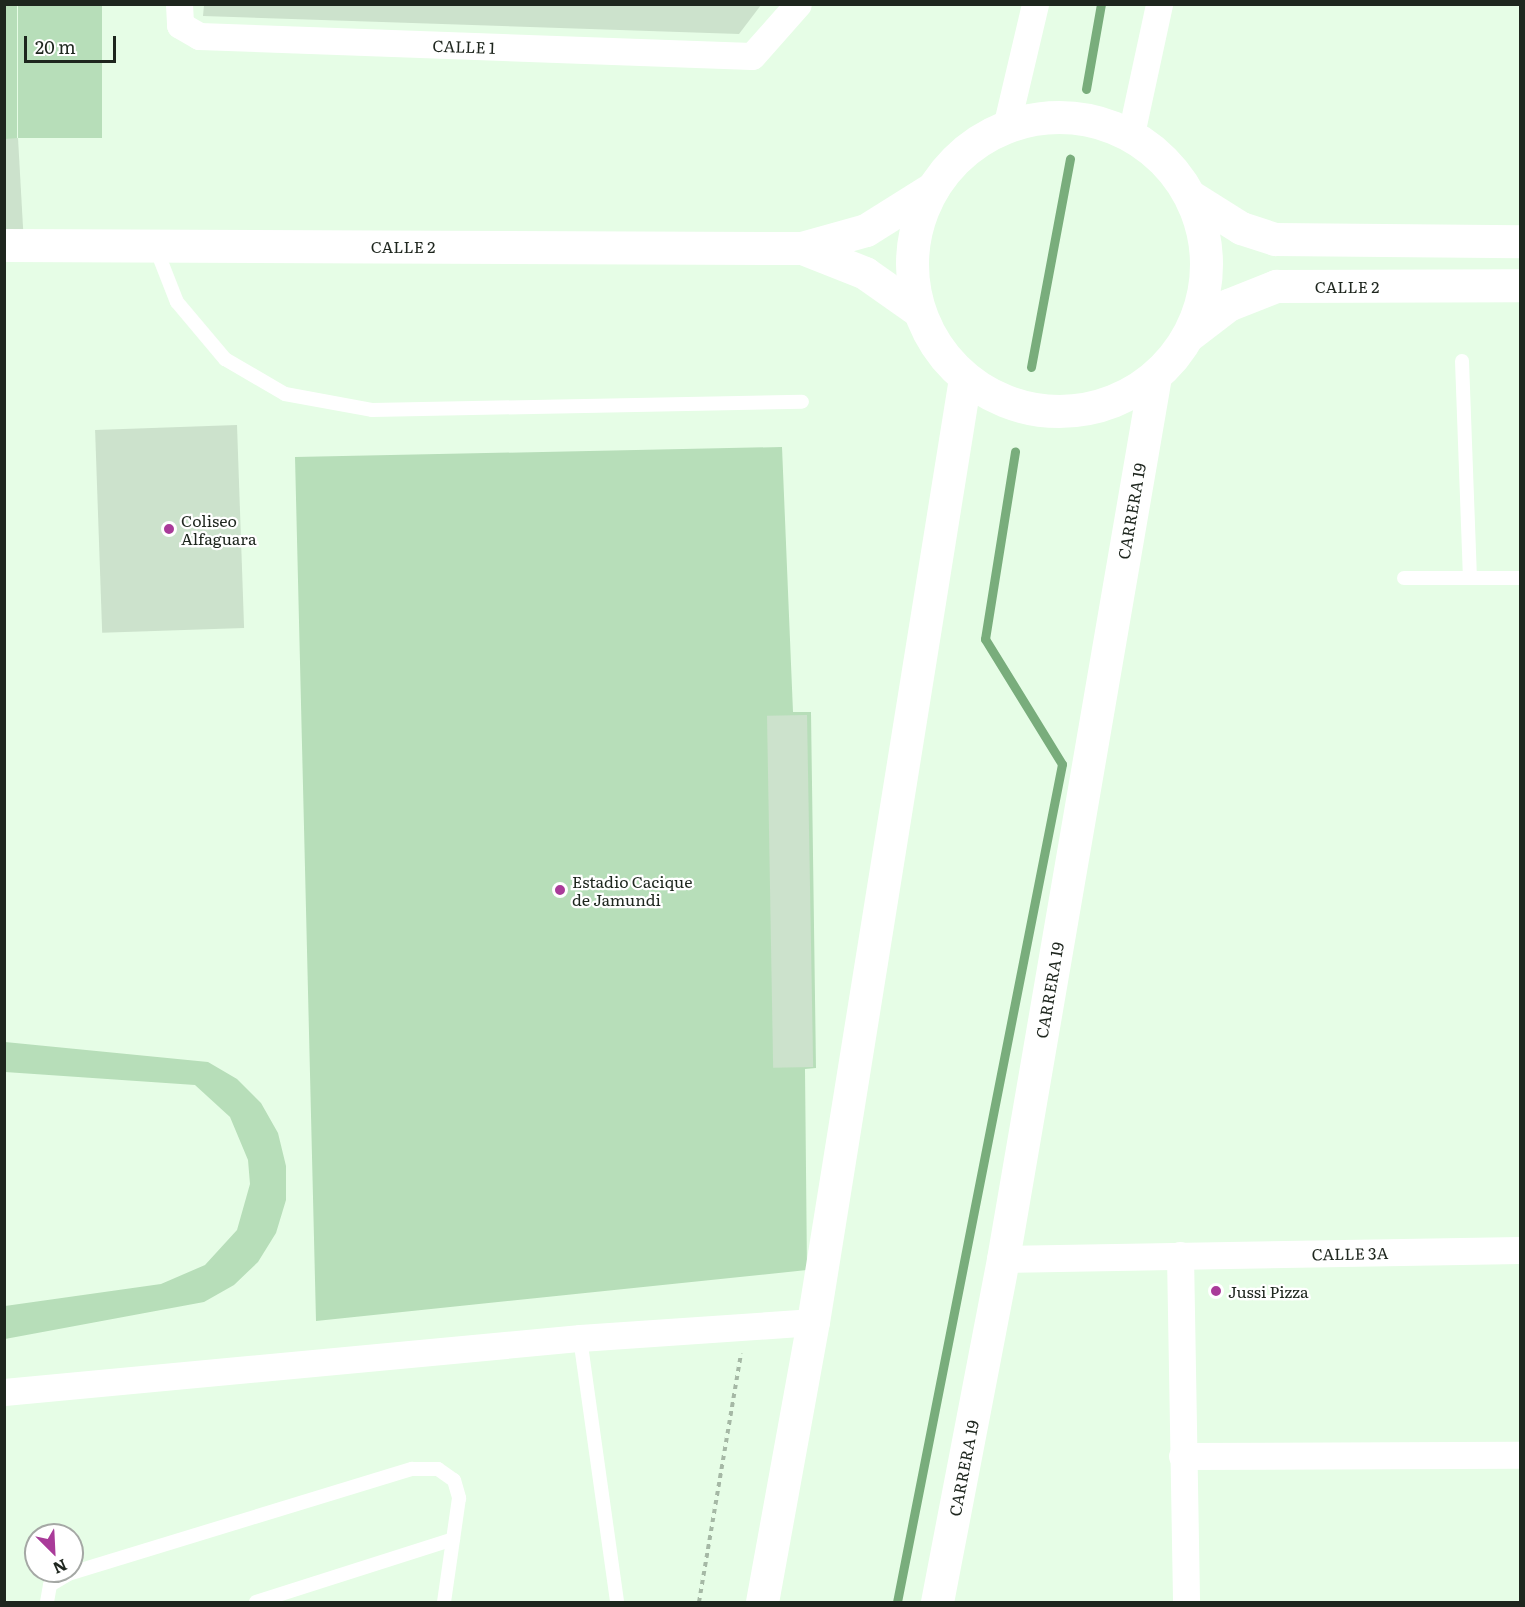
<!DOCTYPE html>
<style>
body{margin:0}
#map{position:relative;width:1525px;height:1607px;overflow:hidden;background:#e6fde6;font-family:Literata,serif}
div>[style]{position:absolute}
.green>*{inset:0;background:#b7deb9;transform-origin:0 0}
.stream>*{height:9px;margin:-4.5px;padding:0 4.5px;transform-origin:4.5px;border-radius:4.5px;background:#79ad7c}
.building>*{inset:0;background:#cce2cc;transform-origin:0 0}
.path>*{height:4px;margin-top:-2px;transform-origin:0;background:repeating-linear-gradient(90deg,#a5b8a5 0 4.5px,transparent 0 9px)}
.lane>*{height:14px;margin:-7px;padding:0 7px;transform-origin:7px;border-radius:7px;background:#fff}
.street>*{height:27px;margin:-13.5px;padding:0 13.5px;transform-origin:13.5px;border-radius:13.5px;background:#fff}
.secondary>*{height:33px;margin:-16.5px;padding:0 16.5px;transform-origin:16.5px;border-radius:16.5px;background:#fff}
.secondary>.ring{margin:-16.5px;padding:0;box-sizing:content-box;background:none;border:33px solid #fff;border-radius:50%}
.dots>*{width:16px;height:16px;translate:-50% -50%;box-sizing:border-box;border:3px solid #fff;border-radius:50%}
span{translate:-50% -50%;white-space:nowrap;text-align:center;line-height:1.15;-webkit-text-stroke:4.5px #fff;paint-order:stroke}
.street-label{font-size:16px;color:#1e261e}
.poi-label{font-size:16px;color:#1e261e}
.left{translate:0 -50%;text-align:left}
.frame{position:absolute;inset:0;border:6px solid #1e261e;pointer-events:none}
.north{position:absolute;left:24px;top:1523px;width:60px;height:60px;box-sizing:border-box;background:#fff;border:2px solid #a5a8a5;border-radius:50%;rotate:156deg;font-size:16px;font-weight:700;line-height:24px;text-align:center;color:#1e261e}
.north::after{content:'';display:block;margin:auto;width:21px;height:27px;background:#a93b99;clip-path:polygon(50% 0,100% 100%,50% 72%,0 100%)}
.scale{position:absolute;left:24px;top:36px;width:92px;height:27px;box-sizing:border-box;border:3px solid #1e261e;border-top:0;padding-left:8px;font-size:18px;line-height:21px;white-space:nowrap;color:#1e261e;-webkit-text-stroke:4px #fff;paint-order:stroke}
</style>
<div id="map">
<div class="green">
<div style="left:4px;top:5px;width:13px;height:134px"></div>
<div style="left:18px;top:5px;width:84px;height:133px"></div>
<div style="clip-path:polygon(782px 447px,793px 712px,811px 712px,816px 1068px,805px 1069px,807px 1270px,316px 1321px,295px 457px)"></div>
<div style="clip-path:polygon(5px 1042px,208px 1062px,237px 1079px,261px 1103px,278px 1133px,286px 1166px,286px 1200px,276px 1233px,258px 1262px,234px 1285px,204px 1302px,5px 1339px,5px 1306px,161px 1284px,205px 1265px,237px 1230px,250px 1184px,248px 1160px,230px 1117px,195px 1085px,5px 1072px)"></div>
</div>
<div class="stream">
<div style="left:1086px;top:89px;width:86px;rotate:-80deg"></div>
<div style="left:1031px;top:367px;width:212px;rotate:-79.4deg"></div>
<div style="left:897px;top:1602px;width:854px;rotate:-78.86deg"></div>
<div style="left:1062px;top:764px;width:147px;rotate:-121.6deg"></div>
<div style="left:985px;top:639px;width:190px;rotate:-80.9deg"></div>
</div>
<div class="building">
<div style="clip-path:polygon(204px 5px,761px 5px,739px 34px,203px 16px)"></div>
<div style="clip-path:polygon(18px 138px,24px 245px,4px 246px,4px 139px)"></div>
<div style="left:237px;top:425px;width:203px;height:142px;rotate:88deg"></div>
<div style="left:807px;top:715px;width:352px;height:40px;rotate:89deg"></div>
</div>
<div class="path">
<div style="left:699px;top:1602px;width:252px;rotate:-80.4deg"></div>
</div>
<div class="lane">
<div style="left:155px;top:246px;width:60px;rotate:68.6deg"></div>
<div style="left:177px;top:302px;width:75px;rotate:49.9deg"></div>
<div style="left:225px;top:359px;width:69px;rotate:30.3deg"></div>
<div style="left:285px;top:394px;width:88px;rotate:10.4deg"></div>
<div style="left:372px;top:410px;width:430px;rotate:-1.1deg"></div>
<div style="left:1462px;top:361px;width:216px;rotate:87.9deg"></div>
<div style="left:1404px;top:578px;width:116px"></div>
<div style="left:580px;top:1338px;width:267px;rotate:82deg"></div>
<div style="left:47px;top:1602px;width:17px;rotate:-80deg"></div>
<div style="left:50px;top:1585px;width:21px;rotate:-31deg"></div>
<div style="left:68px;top:1574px;width:360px;rotate:-17deg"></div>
<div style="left:412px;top:1469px;width:26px"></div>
<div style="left:438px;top:1469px;width:19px;rotate:35deg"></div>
<div style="left:454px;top:1480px;width:19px;rotate:74deg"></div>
<div style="left:459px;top:1498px;width:105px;rotate:98.2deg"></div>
<div style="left:256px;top:1602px;width:207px;rotate:-17.7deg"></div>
</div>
<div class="street">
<div style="left:179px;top:4px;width:21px;rotate:87deg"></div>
<div style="left:180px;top:25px;width:22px;rotate:30deg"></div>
<div style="left:199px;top:36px;width:553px;rotate:2.07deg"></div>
<div style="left:752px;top:56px;width:69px;rotate:-48.5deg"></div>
<div style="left:1006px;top:127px;width:126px;rotate:-76.7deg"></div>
<div style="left:1131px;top:134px;width:133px;rotate:-77.8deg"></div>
<div style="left:1180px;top:1255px;width:347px;rotate:89deg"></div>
<div style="left:1003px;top:1259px;width:517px;rotate:-1deg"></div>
<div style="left:4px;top:1392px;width:579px;rotate:-5.36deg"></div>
<div style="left:580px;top:1338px;width:234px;rotate:-3.9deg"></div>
<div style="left:1182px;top:1456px;width:338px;rotate:-0.2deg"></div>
</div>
<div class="secondary">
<div class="ring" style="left:912px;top:117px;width:261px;height:261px"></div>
<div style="left:1190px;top:196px;width:60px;rotate:32.1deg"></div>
<div style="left:1241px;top:228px;width:36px;rotate:18deg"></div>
<div style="left:1275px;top:239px;width:245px;rotate:0.5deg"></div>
<div style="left:4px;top:245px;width:798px;rotate:0.22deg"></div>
<div style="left:802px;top:248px;width:66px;rotate:-15.7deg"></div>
<div style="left:866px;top:230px;width:79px;rotate:-32.1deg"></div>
<div style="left:802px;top:248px;width:68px;rotate:21.6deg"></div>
<div style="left:865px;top:273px;width:66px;rotate:35.1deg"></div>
<div style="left:1189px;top:335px;width:49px;rotate:-37.6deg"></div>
<div style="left:1228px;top:305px;width:52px;rotate:-21.6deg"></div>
<div style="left:1276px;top:286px;width:244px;rotate:-0.2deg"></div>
<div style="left:762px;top:1602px;width:285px;rotate:-79.7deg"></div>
<div style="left:813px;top:1322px;width:956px;rotate:-80.85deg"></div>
<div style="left:937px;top:1602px;width:349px;rotate:-79.1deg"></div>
<div style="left:1003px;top:1259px;width:896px;rotate:-80.23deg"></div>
</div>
<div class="dots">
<div style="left:169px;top:529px;background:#a93b99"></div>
<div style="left:560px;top:890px;background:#a93b99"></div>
<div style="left:1216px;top:1291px;background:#a93b99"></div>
</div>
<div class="street-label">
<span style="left:464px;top:46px;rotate:2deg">CALLE 1</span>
<span style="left:403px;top:246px">CALLE 2</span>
<span style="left:1347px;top:286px">CALLE 2</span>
<span style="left:1131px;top:511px;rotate:-80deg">CARRERA 19</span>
<span style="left:1049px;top:990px;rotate:-80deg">CARRERA 19</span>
<span style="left:1350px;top:1253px;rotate:-1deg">CALLE 3A</span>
<span style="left:963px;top:1468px;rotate:-79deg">CARRERA 19</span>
</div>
<div class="poi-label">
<span class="left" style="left:181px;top:529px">Coliseo<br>Alfaguara</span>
<span class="left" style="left:572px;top:890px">Estadio Cacique<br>de Jamundi</span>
<span class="left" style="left:1228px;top:1291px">Jussi Pizza</span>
</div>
<div class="frame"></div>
<div class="north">N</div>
<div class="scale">20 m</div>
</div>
